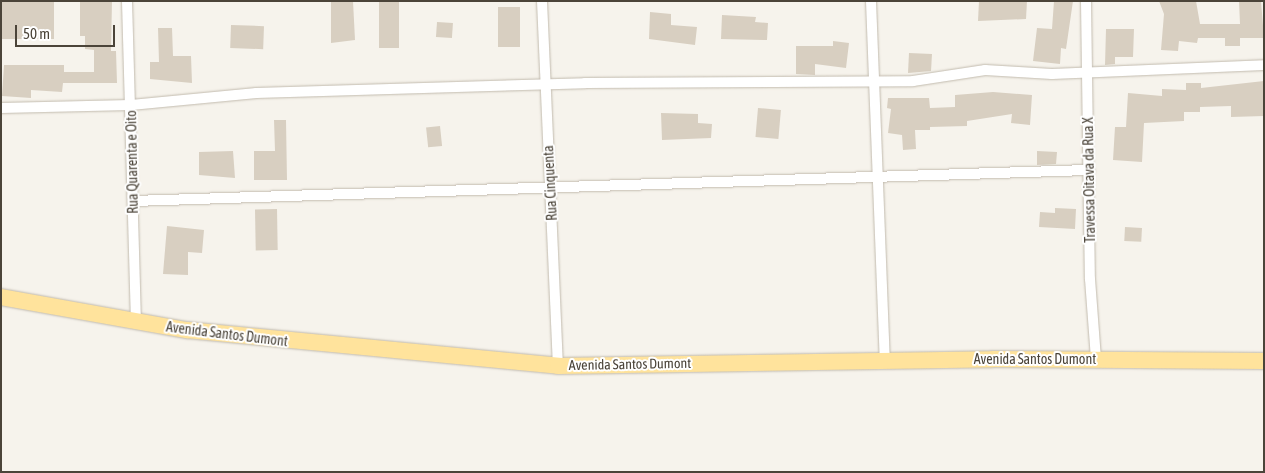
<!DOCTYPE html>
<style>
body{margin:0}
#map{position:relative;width:1265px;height:473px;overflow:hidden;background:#f6f3ec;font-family:"Asap Condensed",sans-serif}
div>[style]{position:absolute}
.building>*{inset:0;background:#d8cfc1;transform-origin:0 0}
.roads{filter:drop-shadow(0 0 1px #c2bbae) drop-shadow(0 0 1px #c2bbae)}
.street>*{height:10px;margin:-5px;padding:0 5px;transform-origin:5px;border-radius:5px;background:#fff}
.primary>*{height:16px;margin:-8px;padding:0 8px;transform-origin:8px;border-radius:8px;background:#ffe39c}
span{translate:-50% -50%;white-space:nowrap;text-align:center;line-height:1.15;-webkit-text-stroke:4px #fff;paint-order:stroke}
.street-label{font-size:14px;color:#4b4439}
.frame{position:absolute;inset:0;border:2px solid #4b4439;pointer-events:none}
.scale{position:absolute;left:15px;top:25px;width:100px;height:22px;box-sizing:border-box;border:2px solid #4b4439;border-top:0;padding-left:6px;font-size:15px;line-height:18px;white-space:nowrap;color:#4b4439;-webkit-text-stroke:4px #fff;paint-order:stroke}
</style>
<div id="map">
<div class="building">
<div style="left:1px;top:1px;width:53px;height:38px"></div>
<div style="clip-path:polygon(80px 1px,112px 1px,111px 51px,116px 51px,117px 83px,63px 83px,62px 92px,31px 90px,31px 98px,2px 96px,4px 65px,64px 65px,64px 72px,94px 72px,94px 50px,85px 49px,85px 36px,80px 36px)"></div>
<div style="clip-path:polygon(331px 1px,353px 1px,355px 40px,331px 43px)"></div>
<div style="left:379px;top:1px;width:20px;height:47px"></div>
<div style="clip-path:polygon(979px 1px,1027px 1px,1026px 19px,978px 21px)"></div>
<div style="clip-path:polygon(1054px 1px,1073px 1px,1066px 49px,1061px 48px,1060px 64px,1033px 61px,1037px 28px,1052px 29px)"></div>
<div style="clip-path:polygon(1159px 1px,1196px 1px,1200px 24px,1240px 24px,1239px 1px,1261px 1px,1264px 38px,1240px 38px,1240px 46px,1225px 46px,1225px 38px,1198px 38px,1197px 43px,1179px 41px,1178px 51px,1161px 50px,1164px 14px)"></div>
<div style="left:498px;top:7px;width:22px;height:40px"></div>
<div style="clip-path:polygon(650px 12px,671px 14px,671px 25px,697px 27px,695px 45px,649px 39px)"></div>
<div style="clip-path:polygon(722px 15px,756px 17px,755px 22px,768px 23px,767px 40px,721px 39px)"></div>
<div style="left:437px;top:22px;width:16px;height:15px;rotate:4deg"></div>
<div style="left:231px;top:25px;width:33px;height:23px;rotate:2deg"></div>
<div style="clip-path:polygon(158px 28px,172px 28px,173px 56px,191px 56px,192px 83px,150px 79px,150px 62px,159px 62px)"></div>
<div style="clip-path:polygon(1106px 29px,1134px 29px,1133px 57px,1115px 57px,1115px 64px,1105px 65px)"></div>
<div style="clip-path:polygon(833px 41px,849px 43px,846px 68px,815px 64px,815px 75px,796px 74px,796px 46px,833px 46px)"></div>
<div style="clip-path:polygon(909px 53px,932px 54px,931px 71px,908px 73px)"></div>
<div style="clip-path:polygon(1264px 81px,1264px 116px,1231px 117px,1231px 106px,1200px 107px,1200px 112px,1184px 112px,1184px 121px,1144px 123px,1142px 162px,1113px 160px,1115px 127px,1126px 127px,1128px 93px,1162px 96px,1162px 89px,1186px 90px,1186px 83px,1201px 83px,1201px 88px)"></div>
<div style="clip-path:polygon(993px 92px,1032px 95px,1030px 125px,1011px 123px,1012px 114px,967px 121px,967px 126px,930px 127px,930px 130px,915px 130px,916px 149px,903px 150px,902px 135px,888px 133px,891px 109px,887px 108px,888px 98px,929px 98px,930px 108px,955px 107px,955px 95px)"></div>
<div style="left:758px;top:108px;width:23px;height:29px;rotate:5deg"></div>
<div style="clip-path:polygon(661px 113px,698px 114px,698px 123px,712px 124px,711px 138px,662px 140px)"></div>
<div style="clip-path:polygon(274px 120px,286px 120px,287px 180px,254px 180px,254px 151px,275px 151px)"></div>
<div style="left:440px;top:126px;width:20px;height:14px;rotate:84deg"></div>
<div style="clip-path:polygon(233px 151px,235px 178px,199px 175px,199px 152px)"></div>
<div style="clip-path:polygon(1037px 151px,1057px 152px,1056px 164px,1037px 165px)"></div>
<div style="clip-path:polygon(1055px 208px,1076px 209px,1075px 229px,1039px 227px,1040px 212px,1055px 213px)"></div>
<div style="left:277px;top:209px;width:41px;height:22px;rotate:89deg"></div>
<div style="clip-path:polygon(167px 226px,204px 230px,202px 253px,188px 252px,188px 275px,163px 274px)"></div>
<div style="left:1125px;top:227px;width:17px;height:14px;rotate:3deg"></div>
</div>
<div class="roads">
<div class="street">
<div style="left:127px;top:1px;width:321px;rotate:88.4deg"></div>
<div style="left:542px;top:1px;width:365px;rotate:87.5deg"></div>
<div style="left:871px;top:1px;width:360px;rotate:87.8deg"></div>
<div style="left:1086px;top:1px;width:278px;rotate:89.2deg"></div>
<div style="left:1090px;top:279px;width:80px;rotate:85.7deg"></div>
<div style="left:1px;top:108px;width:130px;rotate:-1.3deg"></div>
<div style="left:131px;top:105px;width:126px;rotate:-5.5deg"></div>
<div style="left:256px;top:93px;width:329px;rotate:-1.7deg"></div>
<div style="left:585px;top:83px;width:328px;rotate:-0.3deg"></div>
<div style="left:913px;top:81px;width:73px;rotate:-8.7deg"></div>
<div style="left:985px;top:70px;width:67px;rotate:3.4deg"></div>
<div style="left:1052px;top:74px;width:212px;rotate:-2.4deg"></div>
<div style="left:133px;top:201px;width:957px;rotate:-1.86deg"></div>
</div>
<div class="primary">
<div style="left:1px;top:297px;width:189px;rotate:10.1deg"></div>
<div style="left:187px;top:330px;width:373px;rotate:5.5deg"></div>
<div style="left:558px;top:366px;width:435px;rotate:-0.9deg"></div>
<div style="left:993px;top:359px;width:271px;rotate:0.4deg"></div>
</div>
</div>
<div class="street-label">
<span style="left:132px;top:162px;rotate:-91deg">Rua Quarenta e Oito</span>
<span style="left:1089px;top:180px;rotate:-91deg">Travessa Oitava da Rua X</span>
<span style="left:550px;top:183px;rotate:-93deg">Rua Cinquenta</span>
<span style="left:227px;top:334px;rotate:7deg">Avenida Santos Dumont</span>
<span style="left:1035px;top:359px">Avenida Santos Dumont</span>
<span style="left:630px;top:364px;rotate:-1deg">Avenida Santos Dumont</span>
</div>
<div class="frame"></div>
<div class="scale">50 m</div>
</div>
